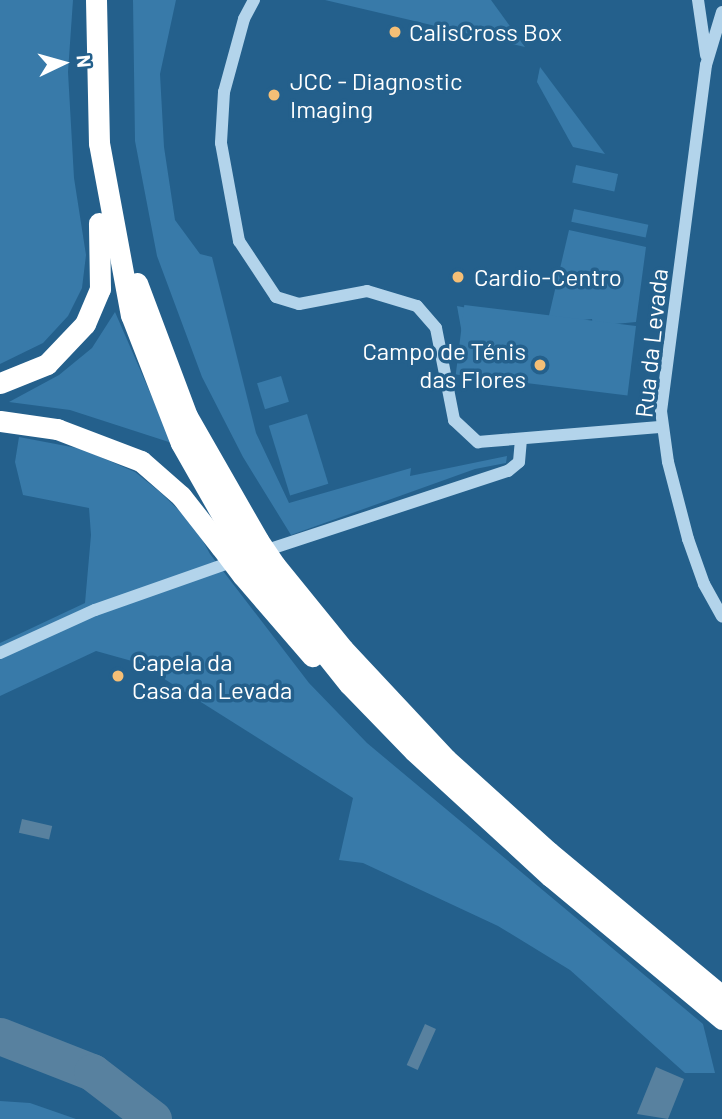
<!DOCTYPE html>
<meta charset="utf-8">
<style>
body{margin:0}
#map{position:relative;width:722px;height:1119px;overflow:hidden;background:#24608c;font-family:Barlow,sans-serif}
div>[style]{position:absolute}
.green>*{inset:0;background:#387aa9;transform-origin:0 0}
.water>*{inset:0;background:#58819f;transform-origin:0 0}
.river>*{height:37px;margin:-18.5px;padding:0 18.5px;transform-origin:18.5px;border-radius:18.5px;background:#58819f}
.minor>*{height:12px;margin:-6px;padding:0 6px;transform-origin:6px;border-radius:6px;background:#b3d4eb}
.highway>*{height:21px;margin:-10.5px;padding:0 10.5px;transform-origin:10.5px;border-radius:10.5px;background:#fff}
.highway-bridge>*{height:21px;margin:-10.5px;padding:0 10.5px;transform-origin:10.5px;border-radius:10.5px;background:#fff}
.dots>*{width:19px;height:19px;translate:-50% -50%;box-sizing:border-box;border:4px solid #24608c;border-radius:50%}
span{translate:-50% -50%;white-space:nowrap;text-align:center;line-height:1.15;-webkit-text-stroke:7px #24608c;paint-order:stroke}
.poi-label{font-size:24px;color:#fff}
.left{translate:0 -50%;text-align:left}
.right{translate:-100% -50%;text-align:right}
.street-label{font-size:24px;color:#fff}
.north{position:absolute;left:28px;top:28px;width:70px;height:70px;-webkit-text-stroke:5px #24608c;paint-order:stroke;rotate:85deg;font-size:19px;font-weight:700;line-height:28px;text-align:center;color:#fff}
.north::after{content:'';display:block;margin:auto;width:24px;height:32px;background:#fff;clip-path:polygon(50% 0,100% 100%,50% 72%,0 100%)}
</style>
<div id="map">
<div class="green">
<div style="clip-path:polygon(0 0,73px 0,68px 72px,74px 178px,86px 255px,82px 288px,68px 316px,43px 343px,0 364px)"></div>
<div style="clip-path:polygon(133px 0,176px 0,160px 74px,164px 147px,175px 220px,200px 254px,212px 257px,256px 433px,289px 503px,411px 468px,410px 476px,507px 456px,506px 463px,475px 469px,291px 535px,243px 457px,202px 377px,157px 256px,135px 141px)"></div>
<div style="clip-path:polygon(325px 0,491px 0,525px 47px)"></div>
<div style="clip-path:polygon(540px 67px,605px 154px,573px 147px,537px 82px)"></div>
<div style="left:576px;top:165px;width:43px;height:18px;rotate:12deg"></div>
<div style="left:574px;top:209px;width:76px;height:13px;rotate:12deg"></div>
<div style="clip-path:polygon(569px 230px,646px 247px,636px 322px,593px 326px,592px 319px,547px 324px)"></div>
<div style="clip-path:polygon(457px 306px,478px 310px,480px 337px,463px 339px)"></div>
<div style="clip-path:polygon(115px 312px,172px 443px,70px 410px,9px 402px,59px 375px,92px 348px)"></div>
<div style="left:636px;top:326px;width:70px;height:173px;rotate:97deg"></div>
<div style="left:281px;top:376px;width:27px;height:25px;rotate:73deg"></div>
<div style="left:307px;top:414px;width:73px;height:40px;rotate:73deg"></div>
<div style="clip-path:polygon(19px 437px,82px 449px,135px 472px,160px 492px,195px 526px,210px 554px,309px 683px,367px 743px,703px 1024px,715px 1073px,685px 1073px,570px 970px,498px 926px,363px 863px,339px 860px,353px 798px,139px 663px,96px 651px,0 696px,0 643px,85px 603px,91px 535px,89px 508px,23px 495px,15px 462px)"></div>
<div style="clip-path:polygon(0 1101px,30px 1103px,76px 1119px,0 1119px)"></div>
</div>
<div class="water">
<div style="left:22px;top:819px;width:31px;height:14px;rotate:13deg"></div>
<div style="left:425px;top:1024px;width:12px;height:45px;rotate:24deg"></div>
<div style="clip-path:polygon(656px 1067px,684px 1079px,668px 1119px,637px 1114px)"></div>
</div>
<div class="river">
<div style="left:0;top:1036px;width:99px;rotate:21.4deg"></div>
<div style="left:92px;top:1072px;width:77px;rotate:37.6deg"></div>
</div>
<div class="minor">
<div style="left:254px;top:0;width:21px;rotate:118deg"></div>
<div style="left:244px;top:19px;width:76px;rotate:105.3deg"></div>
<div style="left:224px;top:92px;width:51px;rotate:93.4deg"></div>
<div style="left:221px;top:143px;width:100px;rotate:79.6deg"></div>
<div style="left:239px;top:241px;width:67px;rotate:56.5deg"></div>
<div style="left:276px;top:297px;width:24px;rotate:17deg"></div>
<div style="left:299px;top:304px;width:69px;rotate:-10.8deg"></div>
<div style="left:367px;top:291px;width:52px;rotate:16.7deg"></div>
<div style="left:417px;top:306px;width:29px;rotate:49deg"></div>
<div style="left:436px;top:328px;width:94px;rotate:78.9deg"></div>
<div style="left:454px;top:420px;width:33px;rotate:43deg"></div>
<div style="left:478px;top:442px;width:185px;rotate:-4.7deg"></div>
<div style="left:698px;top:0;width:56px;rotate:81.7deg"></div>
<div style="left:722px;top:12px;width:55px;rotate:106.8deg"></div>
<div style="left:706px;top:65px;width:349px;rotate:97.4deg"></div>
<div style="left:661px;top:411px;width:51px;rotate:82.2deg"></div>
<div style="left:668px;top:462px;width:80px;rotate:75.4deg"></div>
<div style="left:688px;top:539px;width:48px;rotate:70.4deg"></div>
<div style="left:704px;top:584px;width:37px;rotate:61deg"></div>
<div style="left:261px;top:552px;width:260px;rotate:-18.2deg"></div>
<div style="left:508px;top:471px;width:14px;rotate:-39deg"></div>
<div style="left:519px;top:462px;width:21px;rotate:-85deg"></div>
<div style="left:0;top:653px;width:104px;rotate:-24.4deg"></div>
<div style="left:95px;top:610px;width:151px;rotate:-19.4deg"></div>
</div>
<div class="highway">
<div style="left:96px;top:0;width:143px;rotate:88.8deg"></div>
<div style="left:99px;top:143px;width:175px;rotate:79.5deg"></div>
<div style="left:131px;top:315px;width:137px;rotate:68.7deg"></div>
<div style="left:181px;top:443px;width:117px;rotate:60.4deg"></div>
<div style="left:137px;top:283px;width:142px;rotate:69.4deg"></div>
<div style="left:187px;top:416px;width:143px;rotate:60.2deg"></div>
<div style="left:0;top:383px;width:51px;rotate:-22deg"></div>
<div style="left:47px;top:364px;width:55px;rotate:-46.5deg"></div>
<div style="left:85px;top:324px;width:38px;rotate:-67deg"></div>
<div style="left:100px;top:289px;width:66px;rotate:-90.9deg"></div>
<div style="left:0;top:421px;width:58px;rotate:8deg"></div>
<div style="left:57px;top:429px;width:90px;rotate:20.9deg"></div>
<div style="left:141px;top:461px;width:53px;rotate:41.2deg"></div>
<div style="left:181px;top:496px;width:65px;rotate:51.9deg"></div>
<div style="left:275px;top:565px;width:108px;rotate:51deg"></div>
<div style="left:343px;top:649px;width:151px;rotate:46.9deg"></div>
<div style="left:446px;top:759px;width:139px;rotate:42.1deg"></div>
<div style="left:549px;top:852px;width:225px;rotate:39.8deg"></div>
<div style="left:258px;top:570px;width:146px;rotate:51.4deg"></div>
<div style="left:349px;top:684px;width:93px;rotate:45.9deg"></div>
<div style="left:414px;top:751px;width:185px;rotate:42.6deg"></div>
<div style="left:550px;top:876px;width:224px;rotate:39.7deg"></div>
<div style="left:243px;top:576px;width:106px;rotate:49.2deg"></div>
</div>
<div class="highway-bridge">
<div style="left:258px;top:540px;width:30px;rotate:56deg"></div>
<div style="left:239px;top:545px;width:31px;rotate:53deg"></div>
<div style="left:221px;top:547px;width:36px;rotate:53deg"></div>
</div>
<div class="dots">
<div style="left:395px;top:32px;background:#f5bf76"></div>
<div style="left:274px;top:95px;background:#f5bf76"></div>
<div style="left:458px;top:277px;background:#f5bf76"></div>
<div style="left:540px;top:365px;background:#f5bf76"></div>
<div style="left:118px;top:676px;background:#f5bf76"></div>
</div>
<div class="poi-label">
<span class="left" style="left:409px;top:32px">CalisCross Box</span>
<span class="left" style="left:290px;top:95px">JCC - Diagnostic<br>Imaging</span>
<span class="left" style="left:474px;top:277px">Cardio-Centro</span>
<span class="right" style="left:526px;top:365px">Campo de Ténis<br>das Flores</span>
<span class="left" style="left:132px;top:676px">Capela da<br>Casa da Levada</span>
</div>
<div class="street-label">
<span style="left:651px;top:343px;rotate:-84deg">Rua da Levada</span>
</div>
<div class="north">N</div>
</div>
